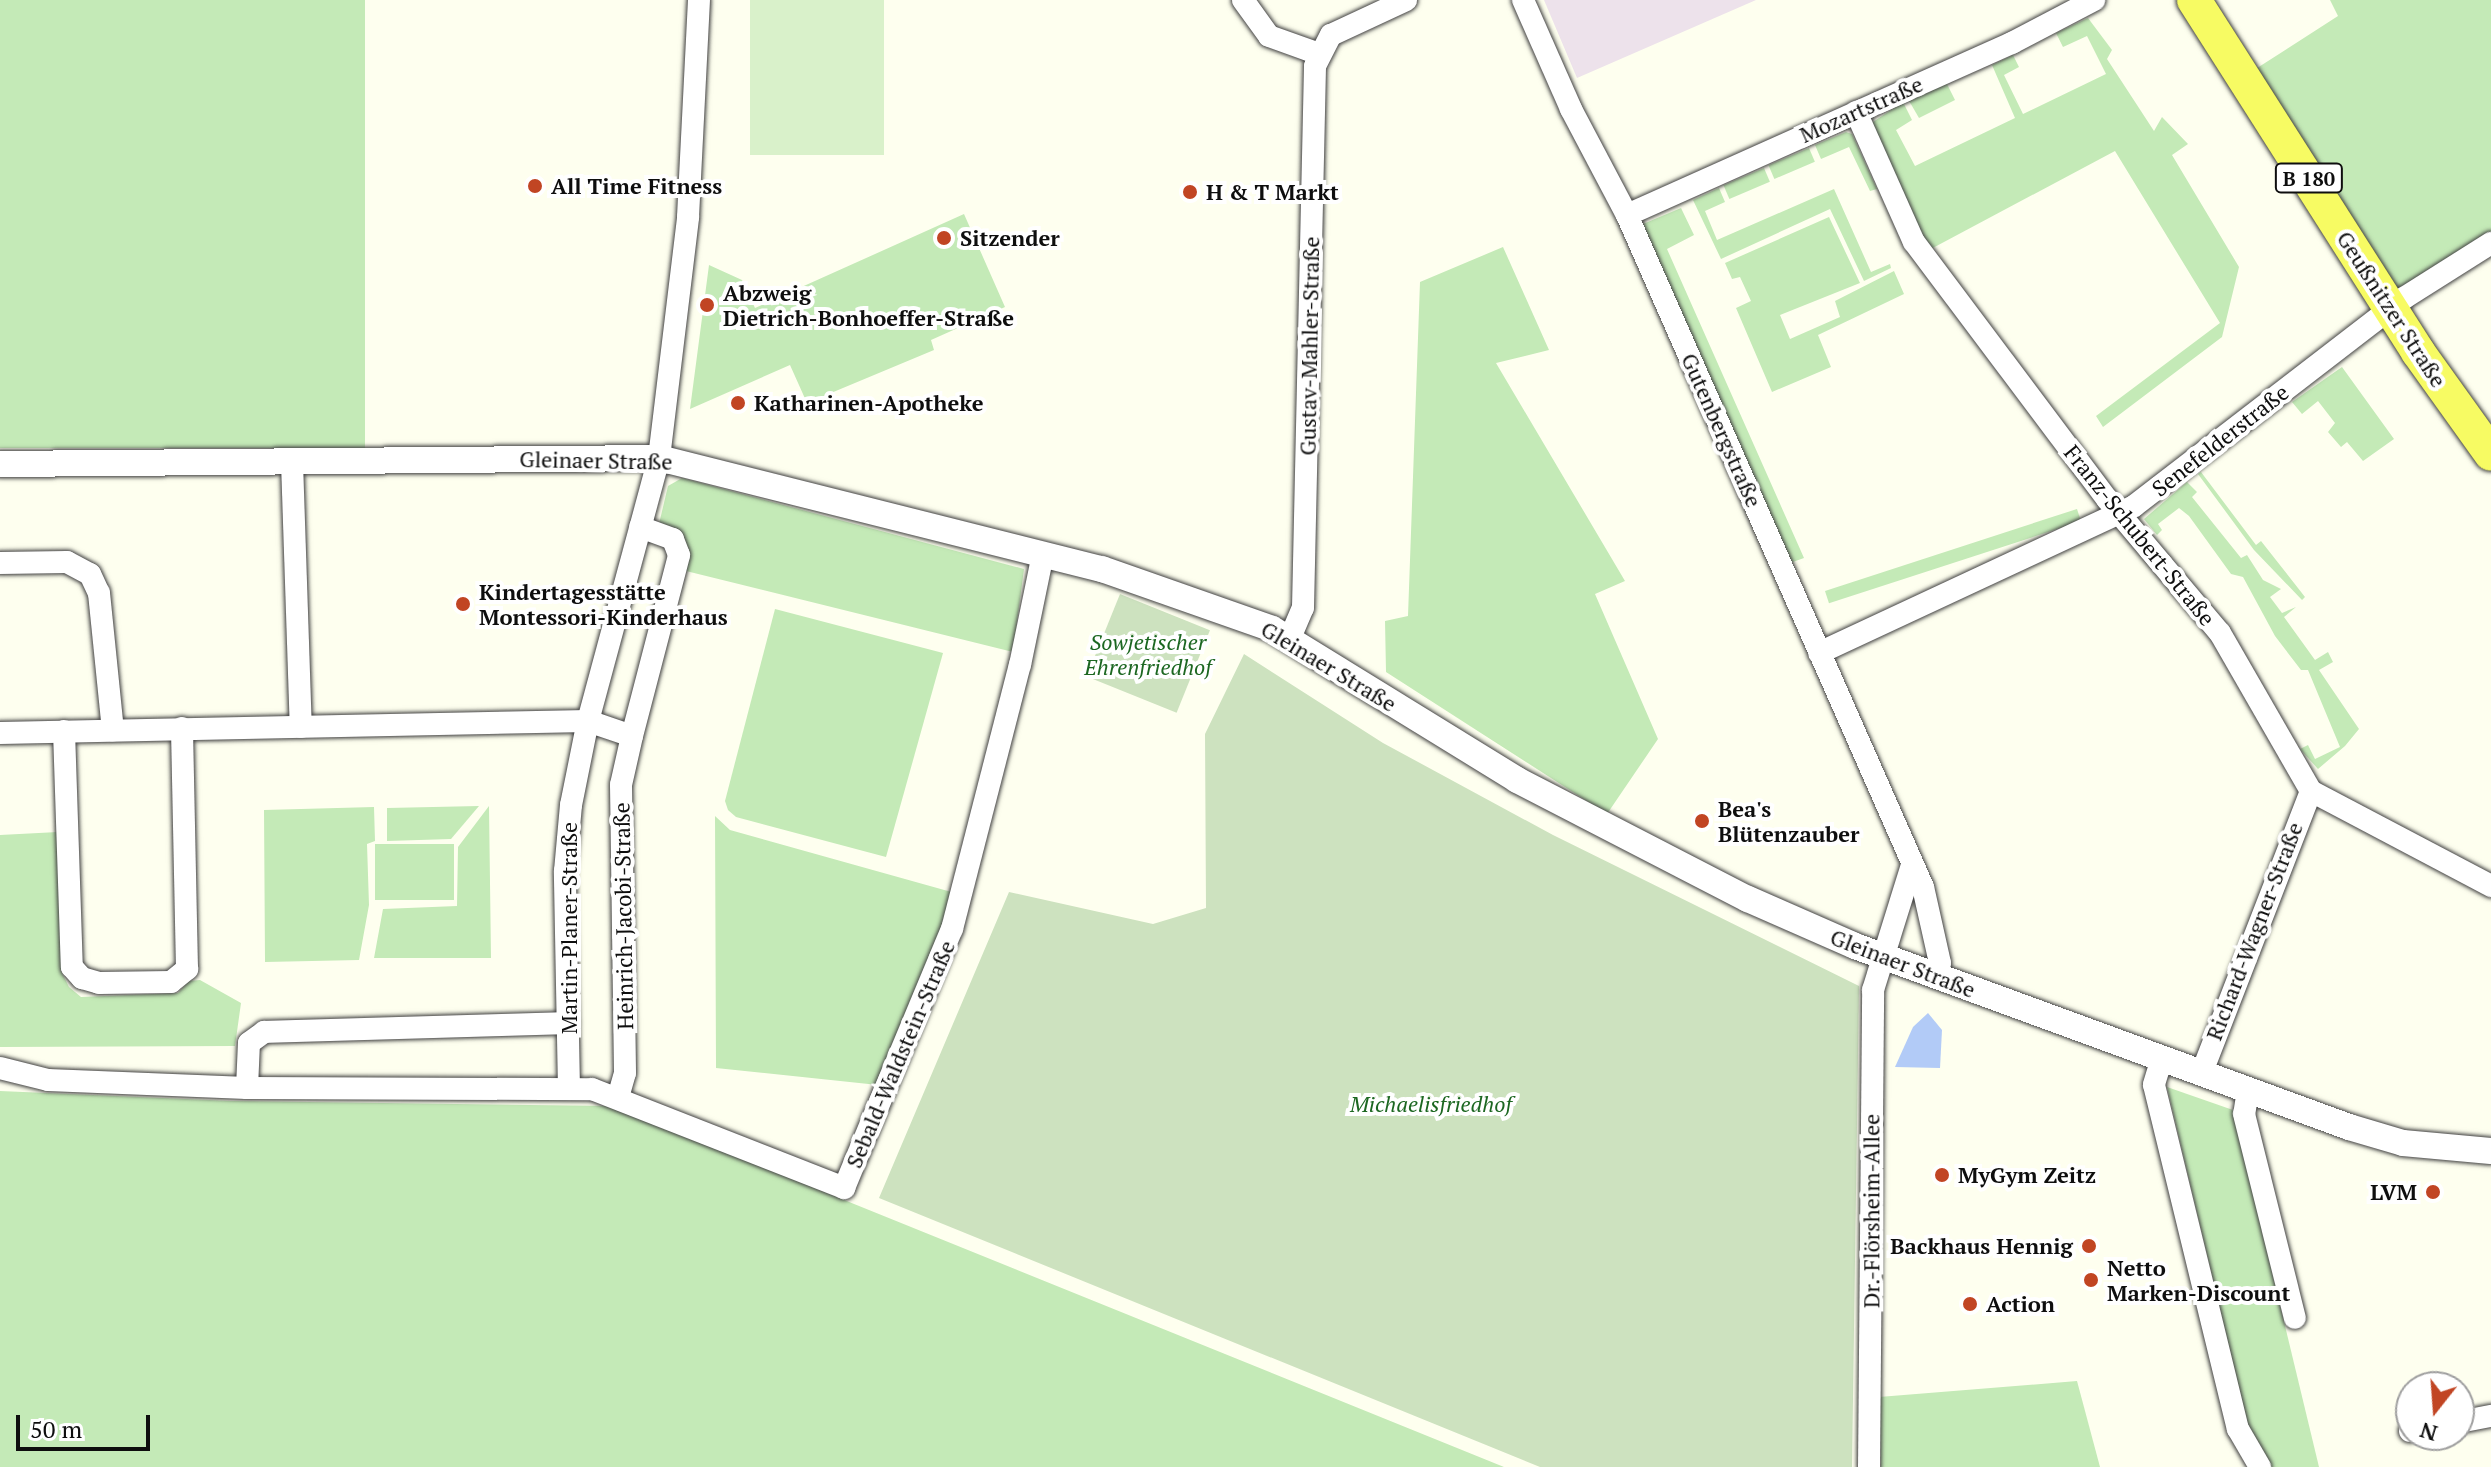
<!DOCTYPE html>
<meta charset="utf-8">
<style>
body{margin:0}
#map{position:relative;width:2491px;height:1467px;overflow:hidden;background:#feffef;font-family:"PT Serif",serif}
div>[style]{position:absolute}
.industrial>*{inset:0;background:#ede2eb}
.green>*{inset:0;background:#c4eab7;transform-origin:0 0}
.cemetery>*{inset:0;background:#cde2bf;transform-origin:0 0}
.pitch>*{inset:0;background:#d9f1ca;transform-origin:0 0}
.water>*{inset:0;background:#b2cbf7}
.roads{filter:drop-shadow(0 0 2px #414141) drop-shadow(0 0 2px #414141)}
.minor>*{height:22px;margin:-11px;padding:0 11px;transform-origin:11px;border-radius:11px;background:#fff}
.tertiary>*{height:26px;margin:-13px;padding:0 13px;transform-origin:13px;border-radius:13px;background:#fff}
.primary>*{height:34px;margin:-17px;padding:0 17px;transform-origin:17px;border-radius:17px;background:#f7fb63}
.dots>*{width:22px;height:22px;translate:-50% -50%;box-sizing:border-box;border:4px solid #fff;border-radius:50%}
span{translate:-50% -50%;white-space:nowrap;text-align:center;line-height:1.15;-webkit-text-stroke:8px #fff;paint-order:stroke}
.shield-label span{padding:2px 6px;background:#fff;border:2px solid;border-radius:6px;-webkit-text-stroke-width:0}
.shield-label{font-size:20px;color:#0e0e0e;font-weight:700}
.street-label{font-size:22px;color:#0e0e0e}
.poi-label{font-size:22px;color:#0e0e0e;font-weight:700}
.left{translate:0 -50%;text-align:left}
.right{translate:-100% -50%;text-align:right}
.park-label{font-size:22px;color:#1c6721;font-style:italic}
.north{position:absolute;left:2395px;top:1371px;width:80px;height:80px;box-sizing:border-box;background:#fff;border:2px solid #9f9f9f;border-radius:50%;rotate:197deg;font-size:22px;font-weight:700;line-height:32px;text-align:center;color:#0e0e0e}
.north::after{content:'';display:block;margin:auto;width:28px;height:36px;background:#c14523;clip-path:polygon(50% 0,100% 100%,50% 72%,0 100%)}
.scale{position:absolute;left:16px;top:1415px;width:134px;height:36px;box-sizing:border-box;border:4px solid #0e0e0e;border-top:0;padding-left:10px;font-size:24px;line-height:28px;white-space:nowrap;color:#0e0e0e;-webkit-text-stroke:6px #fff;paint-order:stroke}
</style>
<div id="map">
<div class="industrial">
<div style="clip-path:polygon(1544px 0,1756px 0,1577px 78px)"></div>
</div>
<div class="green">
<div style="left:0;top:0;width:365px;height:448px"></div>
<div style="clip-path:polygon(2330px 0,2491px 0,2491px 236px,2398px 292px,2254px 70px,2338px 16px)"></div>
<div style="clip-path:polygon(2088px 18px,2112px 50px,2107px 59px,2154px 131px,2162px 117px,2188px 144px,2172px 155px,2239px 267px,2222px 337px,2103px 427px,2096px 416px,2220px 323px,2115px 151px,1929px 250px,1870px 124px,1903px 102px,1912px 120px,1896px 130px,1915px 166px,2015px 118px,1992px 65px,2013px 55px,2019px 67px,2004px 75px,2023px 114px,2106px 74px,2087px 36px,2063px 47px,2056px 33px)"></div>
<div style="clip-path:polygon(1947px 84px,1955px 100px,1919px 118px,1908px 99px)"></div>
<div style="clip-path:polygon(1846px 132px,1852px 134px,1877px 189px,1870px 191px,1849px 147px,1821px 159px,1815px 145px)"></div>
<div style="left:1809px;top:148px;width:15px;height:44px;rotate:67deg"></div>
<div style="left:1764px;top:168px;width:15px;height:44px;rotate:67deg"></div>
<div style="clip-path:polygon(1719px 188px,1725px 202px,1705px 211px,1717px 240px,1834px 189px,1871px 272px,1890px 264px,1891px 268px,1864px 281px,1830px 209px,1721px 259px,1693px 200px)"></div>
<div style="clip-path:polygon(1681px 208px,1694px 235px,1667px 249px,1804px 558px,1790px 563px,1643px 224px)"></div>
<div style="clip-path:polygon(964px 214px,1005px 307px,931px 340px,934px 350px,807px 403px,790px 365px,690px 409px,709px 265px,742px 280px,755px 308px)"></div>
<div style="clip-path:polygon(1829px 217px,1860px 283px,1780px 315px,1790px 339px,1840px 317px,1835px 301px,1894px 271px,1904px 294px,1818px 335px,1831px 367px,1772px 392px,1736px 308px,1751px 301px,1740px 277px,1732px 279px,1725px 263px)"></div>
<div style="clip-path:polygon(1503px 247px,1549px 350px,1496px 363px,1625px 581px,1595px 594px,1658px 739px,1607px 814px,1386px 672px,1385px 621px,1408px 616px,1420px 282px)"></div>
<div style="clip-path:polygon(2342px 367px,2394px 439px,2363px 461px,2347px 442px,2341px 447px,2328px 432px,2335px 423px,2318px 401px,2302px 414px,2292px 402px)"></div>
<div style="clip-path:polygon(2201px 472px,2256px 545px,2261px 541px,2305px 597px,2302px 600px,2254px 550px,2198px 474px)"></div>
<div style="clip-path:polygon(682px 478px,1024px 569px,1013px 652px,686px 571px,659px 524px,668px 486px)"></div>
<div style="clip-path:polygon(2187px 482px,2197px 492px,2192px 497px,2241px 558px,2247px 555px,2263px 580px,2281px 589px,2270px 597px,2282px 613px,2296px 607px,2284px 617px,2315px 660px,2328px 652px,2333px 662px,2319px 670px,2359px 729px,2345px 746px,2318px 769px,2300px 749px,2308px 745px,2315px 759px,2340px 747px,2308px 670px,2301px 670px,2275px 636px,2243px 577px,2231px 574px,2189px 516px,2179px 508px,2158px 524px,2162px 530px,2157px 535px,2144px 519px)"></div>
<div style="left:2077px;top:509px;width:13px;height:265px;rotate:72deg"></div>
<div style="clip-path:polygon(775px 609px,943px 653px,886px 857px,736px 817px,728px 810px,725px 801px)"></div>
<div style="clip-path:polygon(479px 806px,451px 839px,387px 841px,387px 808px)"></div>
<div style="clip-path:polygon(489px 806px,491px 958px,374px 958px,383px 909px,457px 906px,458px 847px)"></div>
<div style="clip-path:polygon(374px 807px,375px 841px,367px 844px,369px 905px,359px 960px,265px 962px,264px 810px)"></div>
<div style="clip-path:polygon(715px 816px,730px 830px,955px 893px,878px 1085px,716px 1068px)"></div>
<div style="clip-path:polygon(58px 832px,62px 973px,69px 987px,81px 997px,178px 993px,189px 981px,200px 980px,241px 1003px,235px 1046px,0 1047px,0 835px)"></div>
<div style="left:454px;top:844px;width:56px;height:79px;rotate:90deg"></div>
<div style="clip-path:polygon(2167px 1087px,2233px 1110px,2319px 1467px,2270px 1467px,2249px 1430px)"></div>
<div style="clip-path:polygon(0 1091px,232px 1101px,612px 1106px,1504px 1467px,0 1467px)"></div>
<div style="clip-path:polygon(2077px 1381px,2100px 1467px,1881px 1467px,1879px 1397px)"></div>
</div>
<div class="cemetery">
<div style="left:1120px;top:594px;width:97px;height:89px;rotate:22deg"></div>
<div style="clip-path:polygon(1244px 654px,1383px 743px,1553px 835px,1859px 986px,1852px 1467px,1540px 1467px,879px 1198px,1009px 892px,1153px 924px,1206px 908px,1205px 734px)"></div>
</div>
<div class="pitch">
<div style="left:750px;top:0;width:134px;height:155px"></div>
</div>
<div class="water">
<div style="clip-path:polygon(1928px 1013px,1942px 1030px,1940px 1068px,1895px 1067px,1913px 1027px)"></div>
</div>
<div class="roads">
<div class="minor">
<div style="left:1243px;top:0;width:44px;rotate:54.2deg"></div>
<div style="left:1269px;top:36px;width:53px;rotate:19.8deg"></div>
<div style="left:1523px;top:0;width:119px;rotate:66.2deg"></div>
<div style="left:1571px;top:109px;width:120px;rotate:62.2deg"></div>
<div style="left:1627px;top:215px;width:734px;rotate:66.23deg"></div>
<div style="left:1923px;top:887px;width:78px;rotate:77.4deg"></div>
<div style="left:1940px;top:963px;width:15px;rotate:110deg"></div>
<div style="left:1856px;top:112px;width:142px;rotate:66deg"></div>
<div style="left:1914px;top:242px;width:321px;rotate:53.1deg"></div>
<div style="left:2107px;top:499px;width:175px;rotate:49.9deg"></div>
<div style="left:2220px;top:633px;width:182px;rotate:60.1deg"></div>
<div style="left:2311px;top:791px;width:204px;rotate:27.8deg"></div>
<div style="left:1627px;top:215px;width:422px;rotate:-24.1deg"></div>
<div style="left:2012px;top:43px;width:93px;rotate:-27.7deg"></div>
<div style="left:292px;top:462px;width:265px;rotate:88.1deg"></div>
<div style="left:0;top:563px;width:67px;rotate:-0.9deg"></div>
<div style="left:67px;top:562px;width:26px;rotate:28deg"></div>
<div style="left:90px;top:574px;width:21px;rotate:65deg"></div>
<div style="left:99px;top:593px;width:138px;rotate:84.2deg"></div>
<div style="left:1290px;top:638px;width:33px;rotate:-67deg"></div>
<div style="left:1303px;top:608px;width:542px;rotate:-88.73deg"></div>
<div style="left:1315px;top:66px;width:35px;rotate:-63deg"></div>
<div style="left:1331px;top:35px;width:83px;rotate:-25deg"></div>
<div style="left:1819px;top:653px;width:348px;rotate:-25deg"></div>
<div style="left:2134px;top:506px;width:341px;rotate:-37.6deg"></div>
<div style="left:2404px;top:298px;width:103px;rotate:-32.3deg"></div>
<div style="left:64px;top:731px;width:236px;rotate:88.1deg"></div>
<div style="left:72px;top:967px;width:15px;rotate:48deg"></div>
<div style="left:82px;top:978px;width:18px;rotate:16deg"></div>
<div style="left:99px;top:983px;width:72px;rotate:-0.8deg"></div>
<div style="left:171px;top:982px;width:21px;rotate:-39deg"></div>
<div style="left:187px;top:969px;width:241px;rotate:-91.2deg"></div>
<div style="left:0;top:733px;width:588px;rotate:-1.17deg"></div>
<div style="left:588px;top:721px;width:46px;rotate:18.8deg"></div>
<div style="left:632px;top:736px;width:50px;rotate:102.7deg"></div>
<div style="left:621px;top:785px;width:288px;rotate:89.2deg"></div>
<div style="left:625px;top:1073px;width:25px;rotate:106deg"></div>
<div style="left:632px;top:736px;width:187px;rotate:-75.4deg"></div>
<div style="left:679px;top:555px;width:17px;rotate:-111deg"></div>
<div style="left:673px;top:539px;width:35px;rotate:-160deg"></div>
<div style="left:2162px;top:1058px;width:28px;rotate:107deg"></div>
<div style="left:2154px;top:1085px;width:354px;rotate:76.3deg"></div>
<div style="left:2238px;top:1429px;width:44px;rotate:59.9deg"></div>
<div style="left:0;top:1068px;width:49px;rotate:14deg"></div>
<div style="left:48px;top:1080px;width:199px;rotate:2.3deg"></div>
<div style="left:247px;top:1088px;width:345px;rotate:0.2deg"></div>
<div style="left:592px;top:1089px;width:271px;rotate:21.4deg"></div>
<div style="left:844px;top:1188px;width:281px;rotate:-67.4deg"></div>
<div style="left:952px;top:929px;width:273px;rotate:-75.6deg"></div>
<div style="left:1020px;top:665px;width:113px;rotate:-78.3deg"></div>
<div style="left:2202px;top:1072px;width:301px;rotate:-68.8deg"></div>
<div style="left:247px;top:1088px;width:45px;rotate:-87.5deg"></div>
<div style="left:249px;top:1043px;width:19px;rotate:-36deg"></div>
<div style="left:264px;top:1032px;width:304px;rotate:-1.7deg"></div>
<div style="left:569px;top:1089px;width:218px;rotate:-91.1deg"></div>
<div style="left:565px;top:871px;width:66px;rotate:-84.8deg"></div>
<div style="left:571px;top:805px;width:86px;rotate:-78.6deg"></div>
<div style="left:588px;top:721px;width:272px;rotate:-74.9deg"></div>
<div style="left:659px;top:458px;width:243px;rotate:-83.1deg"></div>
<div style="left:688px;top:217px;width:217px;rotate:-87.1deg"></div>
<div style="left:2248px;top:1090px;width:24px;rotate:99deg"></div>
<div style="left:2244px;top:1114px;width:210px;rotate:76deg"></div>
<div style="left:2459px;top:1422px;width:33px;rotate:-11deg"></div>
<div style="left:2410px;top:1431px;width:1px"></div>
<div style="left:1869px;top:1467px;width:477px;rotate:-89.5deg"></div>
<div style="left:1873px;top:990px;width:131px;rotate:-72.7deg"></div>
</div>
<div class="tertiary">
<div style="left:0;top:464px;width:659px;rotate:-0.52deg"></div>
<div style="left:659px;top:458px;width:457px;rotate:14.1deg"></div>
<div style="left:1102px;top:569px;width:180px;rotate:19.4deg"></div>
<div style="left:1272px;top:629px;width:288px;rotate:31.6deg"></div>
<div style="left:1517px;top:780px;width:260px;rotate:27.3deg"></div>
<div style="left:1748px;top:899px;width:117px;rotate:23.7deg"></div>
<div style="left:1855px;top:946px;width:526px;rotate:20.12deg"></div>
<div style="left:2349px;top:1127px;width:56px;rotate:16.5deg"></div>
<div style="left:2403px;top:1143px;width:88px;rotate:5.2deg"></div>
</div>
<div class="primary">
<div style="left:2194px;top:0;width:417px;rotate:57.5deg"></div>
<div style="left:2418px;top:352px;width:125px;rotate:54.4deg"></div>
</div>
</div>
<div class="dots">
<div style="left:535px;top:186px;background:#c14523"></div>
<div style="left:1190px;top:192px;background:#c14523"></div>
<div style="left:944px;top:238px;background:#c14523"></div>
<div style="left:707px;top:305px;background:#c14523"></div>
<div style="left:738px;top:403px;background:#c14523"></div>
<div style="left:463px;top:604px;background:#c14523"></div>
<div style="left:1702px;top:821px;background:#c14523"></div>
<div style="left:1942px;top:1175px;background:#c14523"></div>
<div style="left:2433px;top:1192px;background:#c14523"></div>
<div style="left:2089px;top:1246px;background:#c14523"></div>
<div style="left:2091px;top:1280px;background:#c14523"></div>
<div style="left:1970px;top:1304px;background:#c14523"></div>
</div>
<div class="shield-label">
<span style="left:2309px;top:178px">B 180</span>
</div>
<div class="street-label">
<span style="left:1861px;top:109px;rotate:-24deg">Mozartstraße</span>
<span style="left:2392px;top:309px;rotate:57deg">Geußnitzer Straße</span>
<span style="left:1309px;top:346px;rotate:-89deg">Gustav-Mahler-Straße</span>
<span style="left:1722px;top:430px;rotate:66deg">Gutenbergstraße</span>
<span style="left:2220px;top:440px;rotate:-38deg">Senefelderstraße</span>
<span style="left:596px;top:460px;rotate:1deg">Gleinaer Straße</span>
<span style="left:2140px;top:535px;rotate:51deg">Franz-Schubert-Straße</span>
<span style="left:1329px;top:666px;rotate:31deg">Gleinaer Straße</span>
<span style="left:623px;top:916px;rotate:-91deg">Heinrich-Jacobi-Straße</span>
<span style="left:569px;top:928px;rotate:-90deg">Martin-Planer-Straße</span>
<span style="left:2254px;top:931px;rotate:-69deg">Richard-Wagner-Straße</span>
<span style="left:1903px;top:963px;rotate:21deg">Gleinaer Straße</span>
<span style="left:900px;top:1054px;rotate:-67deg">Sebald-Waldstein-Straße</span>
<span style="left:1871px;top:1211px;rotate:-90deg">Dr.-Flörsheim-Allee</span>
</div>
<div class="poi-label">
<span class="left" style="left:551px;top:186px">All Time Fitness</span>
<span class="left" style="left:1206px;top:192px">H &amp; T Markt</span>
<span class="left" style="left:960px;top:238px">Sitzender</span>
<span class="left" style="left:723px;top:305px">Abzweig<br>Dietrich-Bonhoeffer-Straße</span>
<span class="left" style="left:754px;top:403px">Katharinen-Apotheke</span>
<span class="left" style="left:479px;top:604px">Kindertagesstätte<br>Montessori-Kinderhaus</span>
<span class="left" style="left:1718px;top:821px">Bea's<br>Blütenzauber</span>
<span class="left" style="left:1958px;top:1175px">MyGym Zeitz</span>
<span class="right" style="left:2417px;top:1192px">LVM</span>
<span class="right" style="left:2073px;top:1246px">Backhaus Hennig</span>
<span class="left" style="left:2107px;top:1280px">Netto<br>Marken-Discount</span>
<span class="left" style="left:1986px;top:1304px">Action</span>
</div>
<div class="park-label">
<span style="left:1148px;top:654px">Sowjetischer<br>Ehrenfriedhof</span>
<span style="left:1431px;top:1104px">Michaelisfriedhof</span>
</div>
<div class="north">N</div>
<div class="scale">50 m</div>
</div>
